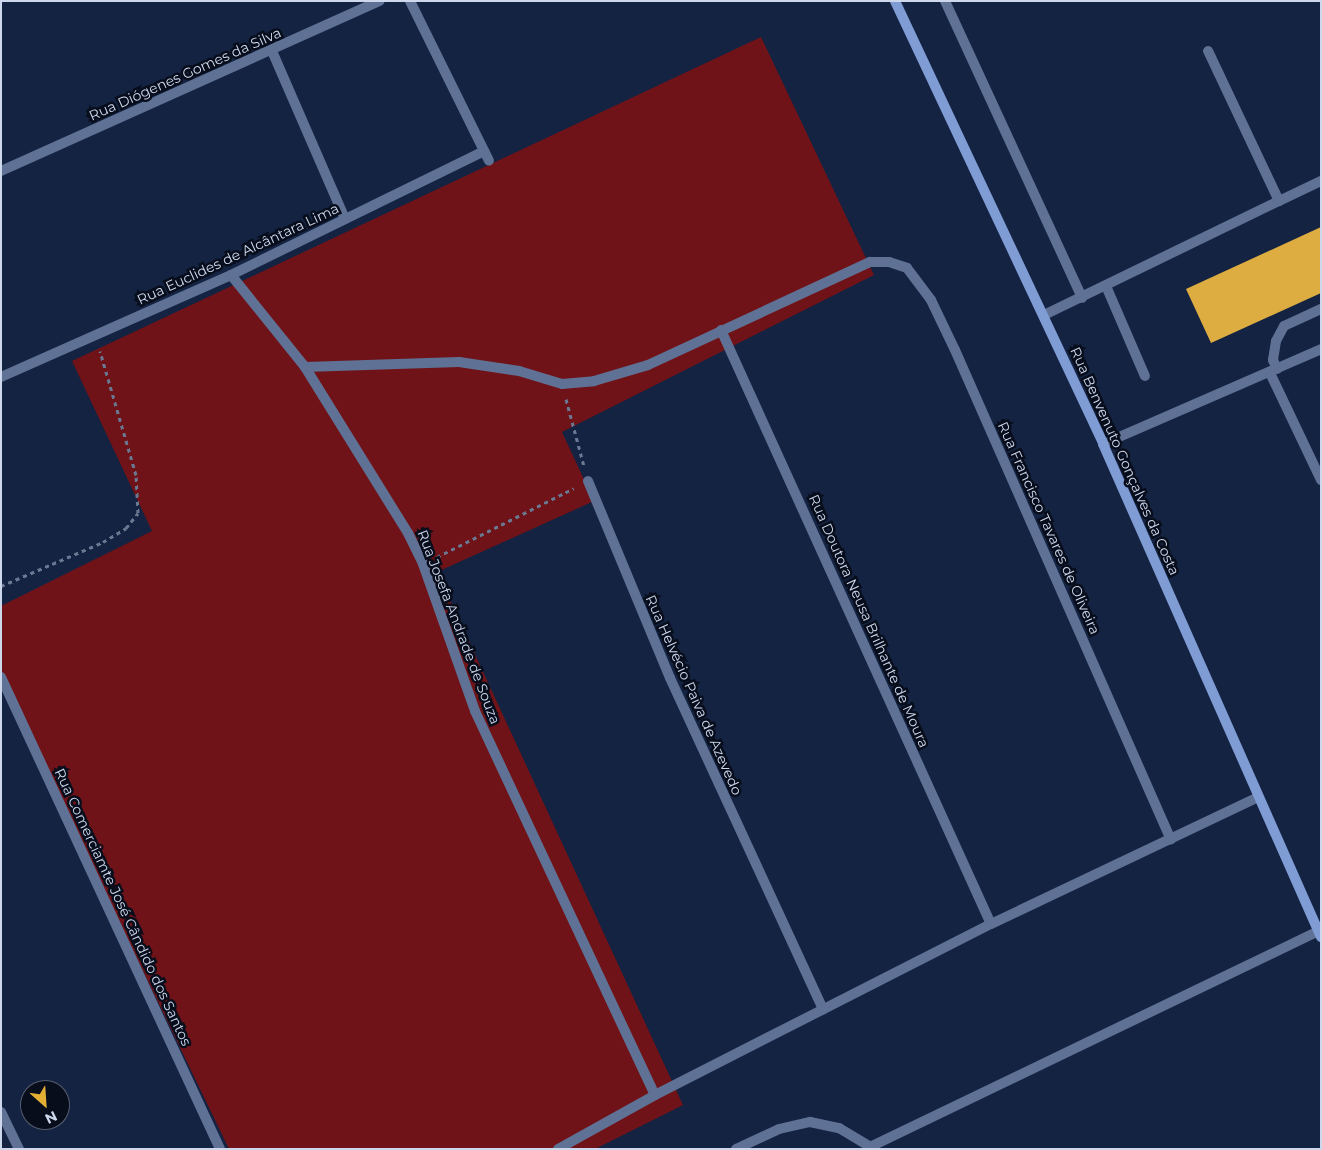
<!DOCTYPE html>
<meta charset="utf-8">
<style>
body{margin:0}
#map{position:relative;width:1322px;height:1150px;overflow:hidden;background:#142342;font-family:Montserrat,sans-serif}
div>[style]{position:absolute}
.green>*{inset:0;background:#6f1318}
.building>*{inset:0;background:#ddad42}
.path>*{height:3px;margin-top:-1.5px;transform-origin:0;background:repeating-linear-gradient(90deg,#6b7892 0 4px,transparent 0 8px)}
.service>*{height:10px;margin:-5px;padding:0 5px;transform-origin:5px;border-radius:5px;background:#5f7194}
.minor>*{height:10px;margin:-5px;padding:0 5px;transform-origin:5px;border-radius:5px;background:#5f7194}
.tertiary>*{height:10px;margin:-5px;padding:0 5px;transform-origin:5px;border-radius:5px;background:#5f7194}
.secondary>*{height:10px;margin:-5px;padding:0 5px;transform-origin:5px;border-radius:5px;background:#809cd5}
span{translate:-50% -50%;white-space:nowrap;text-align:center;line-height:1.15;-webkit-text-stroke:5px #070d1b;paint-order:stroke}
.street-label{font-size:14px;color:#cdd8ed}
.frame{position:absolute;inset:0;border:2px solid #cdd8ed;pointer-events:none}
.north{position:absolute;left:20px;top:1080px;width:50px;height:50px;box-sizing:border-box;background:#070d1b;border:1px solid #565e6f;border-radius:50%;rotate:154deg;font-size:14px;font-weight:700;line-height:20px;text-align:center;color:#cdd8ed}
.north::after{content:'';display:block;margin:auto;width:18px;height:22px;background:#e3ae34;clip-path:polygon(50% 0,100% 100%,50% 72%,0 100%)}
</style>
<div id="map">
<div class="green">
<div style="clip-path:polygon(761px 37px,874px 275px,562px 432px,594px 501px,437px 572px,683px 1105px,595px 1149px,229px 1149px,1px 677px,1px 606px,152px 531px,72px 361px)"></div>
</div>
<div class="building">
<div style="clip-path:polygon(1321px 227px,1321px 293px,1211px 343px,1186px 289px)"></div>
</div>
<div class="path">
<div style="left:566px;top:399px;width:69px;rotate:75deg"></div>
<div style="left:437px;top:557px;width:153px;rotate:-26.7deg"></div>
<div style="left:1px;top:586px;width:111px;rotate:-23.3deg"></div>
<div style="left:103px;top:542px;width:27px;rotate:-31deg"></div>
<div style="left:126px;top:528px;width:19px;rotate:-51deg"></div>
<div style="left:138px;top:513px;width:38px;rotate:-93deg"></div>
<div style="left:136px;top:475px;width:129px;rotate:-106.2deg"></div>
</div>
<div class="service">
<div style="left:945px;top:1px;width:327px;rotate:65.2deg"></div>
<div style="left:1279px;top:201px;width:47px;rotate:-25.5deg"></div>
<div style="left:1106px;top:286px;width:98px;rotate:66.6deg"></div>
<div style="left:1044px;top:315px;width:261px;rotate:-25.9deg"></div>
<div style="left:1279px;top:201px;width:166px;rotate:-115.3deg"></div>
<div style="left:1277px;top:369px;width:10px;rotate:-114deg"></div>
<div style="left:1273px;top:360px;width:19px;rotate:-81deg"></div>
<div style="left:1276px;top:341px;width:17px;rotate:-62deg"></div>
<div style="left:1284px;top:326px;width:41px;rotate:-24.7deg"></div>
<div style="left:872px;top:1146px;width:495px;rotate:-25.7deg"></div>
<div style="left:736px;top:1149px;width:47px;rotate:-24.9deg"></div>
<div style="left:779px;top:1129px;width:32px;rotate:-13deg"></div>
<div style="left:810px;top:1122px;width:30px;rotate:12deg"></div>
<div style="left:839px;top:1128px;width:41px;rotate:31deg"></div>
</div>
<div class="minor">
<div style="left:410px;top:1px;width:178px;rotate:63.7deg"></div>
<div style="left:272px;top:51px;width:183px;rotate:66.5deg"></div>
<div style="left:231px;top:275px;width:118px;rotate:51.2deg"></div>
<div style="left:305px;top:367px;width:195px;rotate:58.2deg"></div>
<div style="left:408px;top:533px;width:34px;rotate:64deg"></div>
<div style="left:423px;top:564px;width:156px;rotate:70.5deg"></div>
<div style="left:475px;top:711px;width:424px;rotate:64.9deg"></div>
<div style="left:721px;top:330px;width:652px;rotate:65.56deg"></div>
<div style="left:305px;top:367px;width:154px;rotate:-1.9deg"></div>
<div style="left:459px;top:362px;width:61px;rotate:8.5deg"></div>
<div style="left:519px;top:371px;width:45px;rotate:16.8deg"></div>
<div style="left:562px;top:384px;width:32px;rotate:-5deg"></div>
<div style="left:594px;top:381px;width:56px;rotate:-16.5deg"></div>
<div style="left:648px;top:365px;width:245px;rotate:-24.9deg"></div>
<div style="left:870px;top:262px;width:19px"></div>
<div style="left:889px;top:262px;width:19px;rotate:18deg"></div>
<div style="left:907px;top:268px;width:40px;rotate:53deg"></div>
<div style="left:931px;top:300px;width:55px;rotate:64.4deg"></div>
<div style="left:955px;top:350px;width:535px;rotate:66.21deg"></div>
<div style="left:1270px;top:373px;width:119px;rotate:64.5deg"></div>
<div style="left:1px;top:377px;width:252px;rotate:-23.9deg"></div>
<div style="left:231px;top:275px;width:282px;rotate:-26.1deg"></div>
<div style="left:1103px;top:444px;width:238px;rotate:-23.5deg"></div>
<div style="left:588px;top:481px;width:213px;rotate:67.4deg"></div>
<div style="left:670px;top:678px;width:365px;rotate:65.2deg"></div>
<div style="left:1px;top:677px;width:520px;rotate:65.11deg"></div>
<div style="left:1px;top:1112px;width:41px;rotate:64.1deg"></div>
</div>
<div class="tertiary">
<div style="left:1px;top:171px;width:415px;rotate:-24.2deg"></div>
<div style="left:558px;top:1149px;width:111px;rotate:-29.1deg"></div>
<div style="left:655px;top:1095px;width:377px;rotate:-27deg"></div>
<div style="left:991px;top:924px;width:296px;rotate:-25.4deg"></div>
</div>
<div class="secondary">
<div style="left:895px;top:1px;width:489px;rotate:64.8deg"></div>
<div style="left:1103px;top:444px;width:539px;rotate:66.15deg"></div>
</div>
<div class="street-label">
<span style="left:185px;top:74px;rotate:-24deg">Rua Diógenes Gomes da Silva</span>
<span style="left:238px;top:254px;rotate:-25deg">Rua Euclides de Alcântara Lima</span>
<span style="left:1125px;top:461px;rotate:66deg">Rua Benvenuto Gonçalves da Costa</span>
<span style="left:1049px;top:528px;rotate:66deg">Rua Francisco Tavares de Oliveira</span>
<span style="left:869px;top:621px;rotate:66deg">Rua Doutora Neusa Brilhante de Moura</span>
<span style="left:459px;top:627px;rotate:69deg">Rua Josefa Andrade de Souza</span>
<span style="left:694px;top:695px;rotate:66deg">Rua Helvécio Paiva de Azevedo</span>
<span style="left:123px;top:907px;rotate:65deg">Rua Comerciamte José Cândido dos Santos</span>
</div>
<div class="frame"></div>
<div class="north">N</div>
</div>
